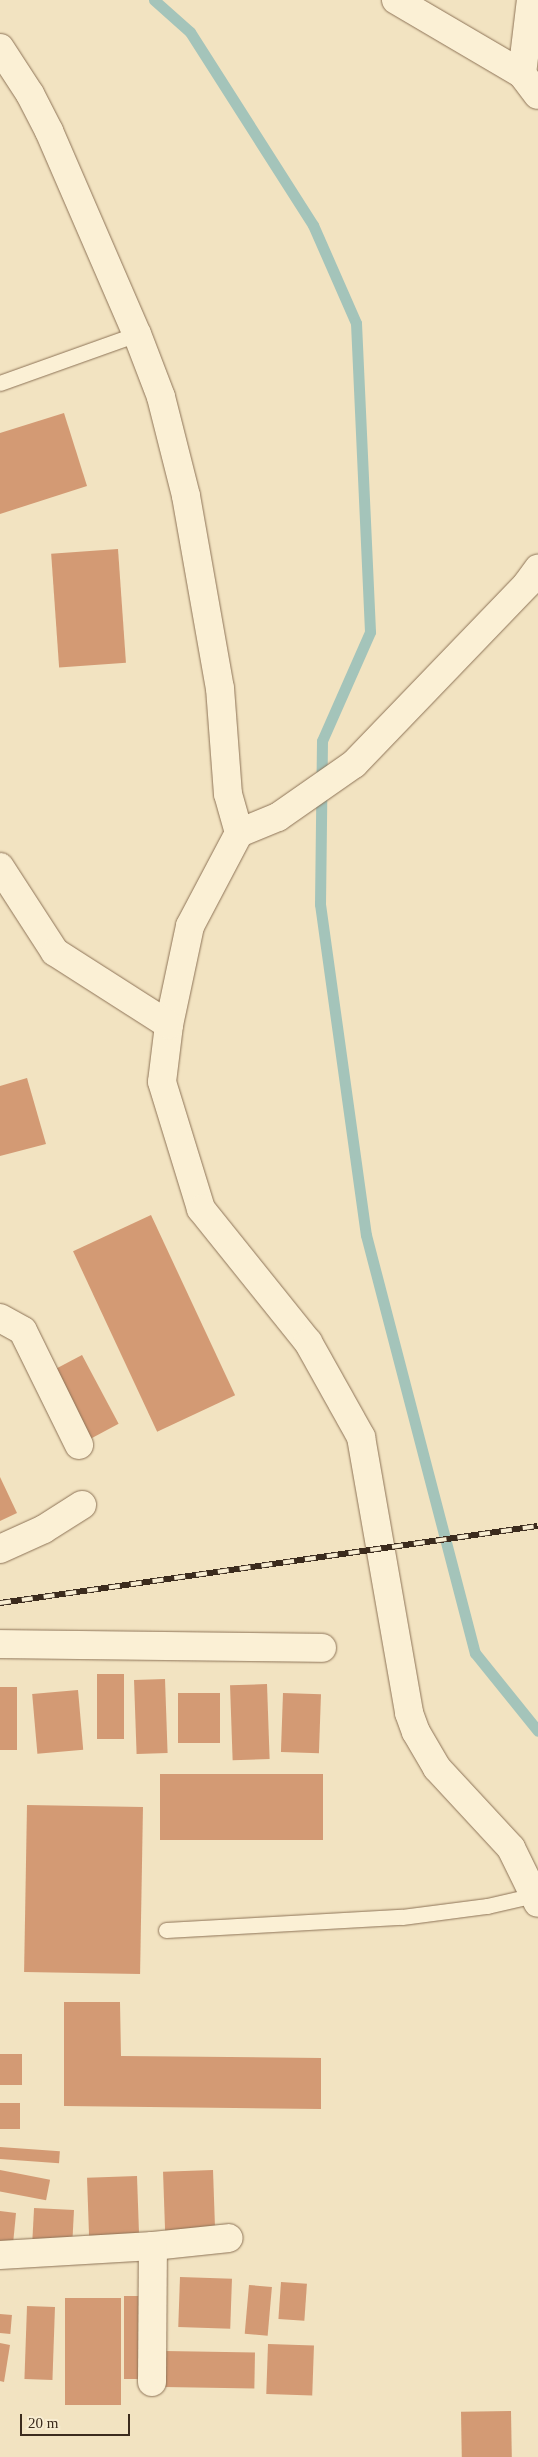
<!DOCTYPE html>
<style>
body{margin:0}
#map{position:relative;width:538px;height:2457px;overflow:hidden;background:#f2e3c1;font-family:"Times New Roman",serif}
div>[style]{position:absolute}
.stream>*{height:11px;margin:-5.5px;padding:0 5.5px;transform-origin:5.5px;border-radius:5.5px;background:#a4c4ba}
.building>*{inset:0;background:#d39a74;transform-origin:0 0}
.roads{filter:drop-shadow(0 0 1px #8d7357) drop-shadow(0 0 1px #8d7357)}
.lane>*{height:15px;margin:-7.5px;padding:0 7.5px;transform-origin:7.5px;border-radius:7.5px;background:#fbf0d5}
.street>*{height:28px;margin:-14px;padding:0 14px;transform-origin:14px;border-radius:14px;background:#fbf0d5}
.rail>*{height:5.5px;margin-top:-2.75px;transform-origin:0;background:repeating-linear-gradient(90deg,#f8edd2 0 11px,#3b2b1d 0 22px);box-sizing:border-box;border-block:1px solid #3b2b1d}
span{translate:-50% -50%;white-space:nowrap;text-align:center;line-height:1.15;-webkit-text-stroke:4.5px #f8edd2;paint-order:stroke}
.scale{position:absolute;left:20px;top:2414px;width:110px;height:22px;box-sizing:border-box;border:2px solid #3b2b1d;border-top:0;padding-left:6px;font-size:15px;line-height:18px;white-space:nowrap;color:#3b2b1d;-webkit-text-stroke:4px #f8edd2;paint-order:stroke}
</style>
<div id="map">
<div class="stream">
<div style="left:154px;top:0;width:48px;rotate:41.6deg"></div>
<div style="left:190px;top:32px;width:229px;rotate:57.5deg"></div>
<div style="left:313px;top:225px;width:107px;rotate:66.3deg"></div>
<div style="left:356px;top:323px;width:309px;rotate:87.4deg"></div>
<div style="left:370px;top:632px;width:119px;rotate:113.8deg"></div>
<div style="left:322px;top:741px;width:163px;rotate:90.7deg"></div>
<div style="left:320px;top:904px;width:334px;rotate:82.1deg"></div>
<div style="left:366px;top:1235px;width:432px;rotate:75.4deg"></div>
<div style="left:475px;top:1653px;width:100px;rotate:51.1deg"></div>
</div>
<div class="building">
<div style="clip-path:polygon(64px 413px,87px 486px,0 514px,0 433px)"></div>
<div style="left:118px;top:549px;width:114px;height:67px;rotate:86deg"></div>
<div style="clip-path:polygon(27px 1078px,46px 1144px,0 1156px,0 1086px)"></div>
<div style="left:151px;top:1215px;width:199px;height:86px;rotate:65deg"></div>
<div style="left:82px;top:1355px;width:78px;height:37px;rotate:62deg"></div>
<div style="clip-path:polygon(0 1477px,17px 1513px,0 1521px)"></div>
<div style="left:97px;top:1674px;width:27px;height:65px"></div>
<div style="left:165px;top:1679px;width:74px;height:31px;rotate:88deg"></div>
<div style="left:267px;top:1684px;width:75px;height:37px;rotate:88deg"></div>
<div style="left:0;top:1687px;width:17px;height:63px"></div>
<div style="left:78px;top:1690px;width:60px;height:46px;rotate:85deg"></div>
<div style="left:178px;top:1693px;width:42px;height:50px"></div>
<div style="left:283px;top:1693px;width:38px;height:59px;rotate:2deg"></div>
<div style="left:160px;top:1774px;width:163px;height:66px"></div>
<div style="left:27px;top:1805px;width:116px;height:167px;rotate:1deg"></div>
<div style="clip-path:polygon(64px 2002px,120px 2002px,121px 2056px,321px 2058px,321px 2109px,64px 2106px)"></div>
<div style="left:0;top:2054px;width:22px;height:31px"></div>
<div style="left:0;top:2103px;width:20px;height:26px"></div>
<div style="left:0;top:2147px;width:60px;height:12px;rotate:4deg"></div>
<div style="left:0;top:2170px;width:51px;height:21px;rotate:11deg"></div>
<div style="left:213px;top:2170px;width:62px;height:50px;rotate:88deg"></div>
<div style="left:137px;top:2176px;width:61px;height:50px;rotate:88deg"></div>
<div style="left:74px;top:2210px;width:37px;height:40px;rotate:93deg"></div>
<div style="clip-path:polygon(0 2211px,16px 2213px,13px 2244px,0 2243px)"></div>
<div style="left:180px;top:2277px;width:52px;height:50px;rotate:2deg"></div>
<div style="left:281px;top:2282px;width:26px;height:37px;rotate:4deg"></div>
<div style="left:249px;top:2285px;width:23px;height:49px;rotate:5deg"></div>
<div style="left:124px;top:2296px;width:21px;height:83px"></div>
<div style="left:65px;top:2298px;width:56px;height:107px"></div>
<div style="left:27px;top:2306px;width:28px;height:73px;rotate:2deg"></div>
<div style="left:0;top:2314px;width:12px;height:19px;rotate:5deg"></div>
<div style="clip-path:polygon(0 2343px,10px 2345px,4px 2382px,0 2381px)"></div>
<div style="left:268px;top:2344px;width:46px;height:50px;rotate:2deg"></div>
<div style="left:165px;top:2351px;width:90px;height:36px;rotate:1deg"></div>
<div style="left:511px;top:2411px;width:46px;height:50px;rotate:89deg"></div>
</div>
<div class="roads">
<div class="lane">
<div style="left:0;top:383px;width:145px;rotate:-19.7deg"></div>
<div style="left:166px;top:1930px;width:236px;rotate:-3.2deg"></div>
<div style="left:402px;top:1917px;width:86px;rotate:-7.4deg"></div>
<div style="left:487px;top:1906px;width:49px;rotate:-12.9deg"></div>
</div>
<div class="street">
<div style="left:396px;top:0;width:146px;rotate:30.4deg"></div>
<div style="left:522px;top:74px;width:26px;rotate:53deg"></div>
<div style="left:0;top:48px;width:55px;rotate:56.9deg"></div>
<div style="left:30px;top:94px;width:42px;rotate:62.8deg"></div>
<div style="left:49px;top:131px;width:221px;rotate:66.6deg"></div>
<div style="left:137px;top:334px;width:67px;rotate:69.1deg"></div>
<div style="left:161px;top:397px;width:102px;rotate:75.8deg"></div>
<div style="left:186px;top:496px;width:195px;rotate:80deg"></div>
<div style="left:220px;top:688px;width:106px;rotate:85.7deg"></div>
<div style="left:228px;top:794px;width:41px;rotate:74.2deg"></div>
<div style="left:239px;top:833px;width:42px;rotate:-22.3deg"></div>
<div style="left:278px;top:817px;width:93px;rotate:-34.9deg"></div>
<div style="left:354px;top:764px;width:250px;rotate:-46.1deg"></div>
<div style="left:527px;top:584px;width:19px;rotate:-54deg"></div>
<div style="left:522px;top:74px;width:75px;rotate:-83.1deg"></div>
<div style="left:239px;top:833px;width:105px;rotate:117.8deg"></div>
<div style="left:190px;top:926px;width:101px;rotate:102deg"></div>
<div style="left:169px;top:1025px;width:57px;rotate:97deg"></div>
<div style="left:162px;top:1082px;width:133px;rotate:72.9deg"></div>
<div style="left:201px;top:1209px;width:171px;rotate:51.2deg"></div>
<div style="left:308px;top:1342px;width:109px;rotate:60.8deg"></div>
<div style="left:361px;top:1437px;width:280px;rotate:80.1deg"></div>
<div style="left:409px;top:1713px;width:20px;rotate:70deg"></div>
<div style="left:416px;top:1732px;width:42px;rotate:59.7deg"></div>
<div style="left:437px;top:1768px;width:109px;rotate:47.2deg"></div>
<div style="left:511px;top:1848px;width:61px;rotate:63.9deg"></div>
<div style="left:0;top:867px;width:101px;rotate:57.1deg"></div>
<div style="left:55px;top:952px;width:135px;rotate:32.6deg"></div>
<div style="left:0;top:1318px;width:26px;rotate:29deg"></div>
<div style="left:23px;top:1331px;width:127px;rotate:63.8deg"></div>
<div style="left:0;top:1549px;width:48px;rotate:-24.4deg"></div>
<div style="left:44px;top:1529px;width:45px;rotate:-32.3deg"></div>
<div style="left:0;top:1644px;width:322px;rotate:0.7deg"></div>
<div style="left:0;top:2255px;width:153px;rotate:-3.4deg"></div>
<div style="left:153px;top:2246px;width:76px;rotate:-6deg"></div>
<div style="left:152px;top:2382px;width:136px;rotate:-89.6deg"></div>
</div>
</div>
<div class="rail">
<div style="left:0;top:1603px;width:543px;rotate:-8.15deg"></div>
</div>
<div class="scale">20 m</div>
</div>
